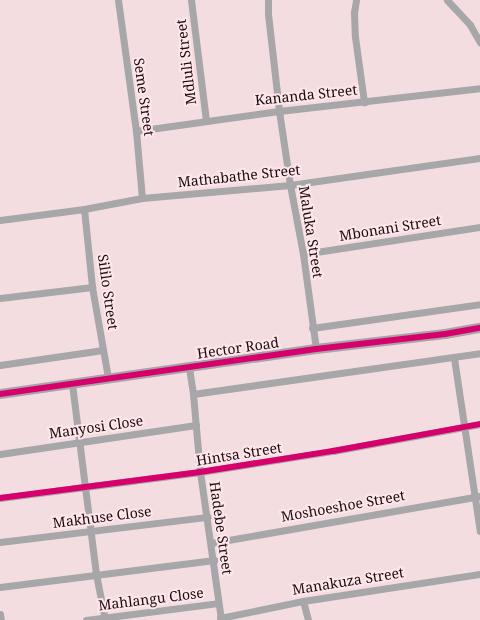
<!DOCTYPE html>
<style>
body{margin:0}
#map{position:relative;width:480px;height:620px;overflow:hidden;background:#f3dde1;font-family:"Noto Serif",serif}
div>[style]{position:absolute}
.street>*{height:7px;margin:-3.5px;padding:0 3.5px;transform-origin:3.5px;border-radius:3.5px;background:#a7a6a8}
.secondary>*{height:10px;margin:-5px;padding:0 5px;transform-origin:5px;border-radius:5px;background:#a8a4a7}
.cycleway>*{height:6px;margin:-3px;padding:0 3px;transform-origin:3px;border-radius:3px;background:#d6006c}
span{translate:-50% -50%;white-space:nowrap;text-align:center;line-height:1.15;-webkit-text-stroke:4px #ffe6ea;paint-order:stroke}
.street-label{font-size:14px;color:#190c0f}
</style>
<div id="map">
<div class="street">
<div style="left:118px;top:0;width:132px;rotate:82.2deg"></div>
<div style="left:136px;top:131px;width:67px;rotate:84.9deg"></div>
<div style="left:191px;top:0;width:121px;rotate:82.9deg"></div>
<div style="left:268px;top:0;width:14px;rotate:90deg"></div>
<div style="left:268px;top:14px;width:98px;rotate:83.5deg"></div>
<div style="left:279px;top:111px;width:75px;rotate:81.5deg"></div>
<div style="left:290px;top:185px;width:70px;rotate:79.3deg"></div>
<div style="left:303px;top:254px;width:96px;rotate:82.2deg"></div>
<div style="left:356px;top:0;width:12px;rotate:99deg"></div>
<div style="left:354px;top:12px;width:25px;rotate:88deg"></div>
<div style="left:355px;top:37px;width:66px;rotate:82.1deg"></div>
<div style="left:447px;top:0;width:34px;rotate:47deg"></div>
<div style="left:470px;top:25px;width:20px;rotate:60deg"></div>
<div style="left:136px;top:131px;width:144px;rotate:-8deg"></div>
<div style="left:279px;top:111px;width:202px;rotate:-6.5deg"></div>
<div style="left:84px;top:209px;width:78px;rotate:84.1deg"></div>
<div style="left:92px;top:287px;width:92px;rotate:80deg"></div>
<div style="left:0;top:220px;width:85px;rotate:-7.5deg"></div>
<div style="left:84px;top:209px;width:59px;rotate:-10.7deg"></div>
<div style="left:142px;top:198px;width:149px;rotate:-5deg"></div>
<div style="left:290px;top:185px;width:192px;rotate:-8.1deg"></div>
<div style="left:303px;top:254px;width:179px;rotate:-8.7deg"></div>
<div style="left:0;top:298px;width:93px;rotate:-6.8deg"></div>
<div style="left:312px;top:328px;width:170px;rotate:-8.1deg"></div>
<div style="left:454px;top:358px;width:175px;rotate:81.5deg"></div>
<div style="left:0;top:365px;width:104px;rotate:-8.3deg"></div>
<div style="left:189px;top:368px;width:26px;rotate:81deg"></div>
<div style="left:193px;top:394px;width:78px;rotate:84.9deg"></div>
<div style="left:200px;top:472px;width:149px;rotate:81.9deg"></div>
<div style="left:72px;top:384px;width:192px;rotate:82.8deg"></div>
<div style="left:96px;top:574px;width:47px;rotate:78.9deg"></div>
<div style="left:193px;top:394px;width:290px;rotate:-8.1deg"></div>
<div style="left:0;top:454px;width:198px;rotate:-8.4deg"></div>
<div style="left:0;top:498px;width:202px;rotate:-7.4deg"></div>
<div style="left:200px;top:472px;width:135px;rotate:-9deg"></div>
<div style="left:333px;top:451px;width:149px;rotate:-10.4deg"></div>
<div style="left:0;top:542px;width:209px;rotate:-6.9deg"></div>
<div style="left:211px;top:543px;width:273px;rotate:-9.9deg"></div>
<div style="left:0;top:587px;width:216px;rotate:-7.2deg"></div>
<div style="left:303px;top:601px;width:20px;rotate:75deg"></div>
<div style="left:0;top:614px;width:6px;rotate:81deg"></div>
<div style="left:220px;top:618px;width:85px;rotate:-11.6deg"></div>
<div style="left:303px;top:601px;width:179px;rotate:-8.7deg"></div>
<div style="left:86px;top:620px;width:133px;rotate:-7.3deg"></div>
</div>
<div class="secondary">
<div style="left:0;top:394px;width:319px;rotate:-8.1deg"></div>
<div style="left:316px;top:349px;width:130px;rotate:-6.6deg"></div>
<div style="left:445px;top:334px;width:36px;rotate:-10deg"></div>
</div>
<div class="cycleway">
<div style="left:0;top:394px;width:319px;rotate:-8.1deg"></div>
<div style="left:316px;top:349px;width:130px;rotate:-6.6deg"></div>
<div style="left:445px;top:334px;width:36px;rotate:-10deg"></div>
<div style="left:0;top:498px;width:202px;rotate:-7.4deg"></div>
<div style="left:200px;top:472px;width:135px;rotate:-9deg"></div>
<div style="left:333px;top:451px;width:149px;rotate:-10.4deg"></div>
</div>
<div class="street-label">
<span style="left:186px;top:62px;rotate:-97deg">Mdluli Street</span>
<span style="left:306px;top:95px;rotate:-6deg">Kananda Street</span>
<span style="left:144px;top:97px;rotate:82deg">Seme Street</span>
<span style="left:239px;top:176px;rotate:-6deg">Mathabathe Street</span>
<span style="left:390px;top:228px;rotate:-9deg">Mbonani Street</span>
<span style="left:311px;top:232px;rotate:81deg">Maluka Street</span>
<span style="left:108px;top:292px;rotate:82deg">Sililo Street</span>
<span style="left:238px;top:348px;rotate:-8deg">Hector Road</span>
<span style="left:96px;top:427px;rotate:-8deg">Manyosi Close</span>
<span style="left:239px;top:454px;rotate:-9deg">Hintsa Street</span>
<span style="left:343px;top:506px;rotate:-10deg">Moshoeshoe Street</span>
<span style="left:102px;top:517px;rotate:-7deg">Makhuse Close</span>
<span style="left:221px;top:528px;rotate:82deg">Hadebe Street</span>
<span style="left:348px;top:581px;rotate:-9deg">Manakuza Street</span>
<span style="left:151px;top:599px;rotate:-7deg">Mahlangu Close</span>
</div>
</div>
